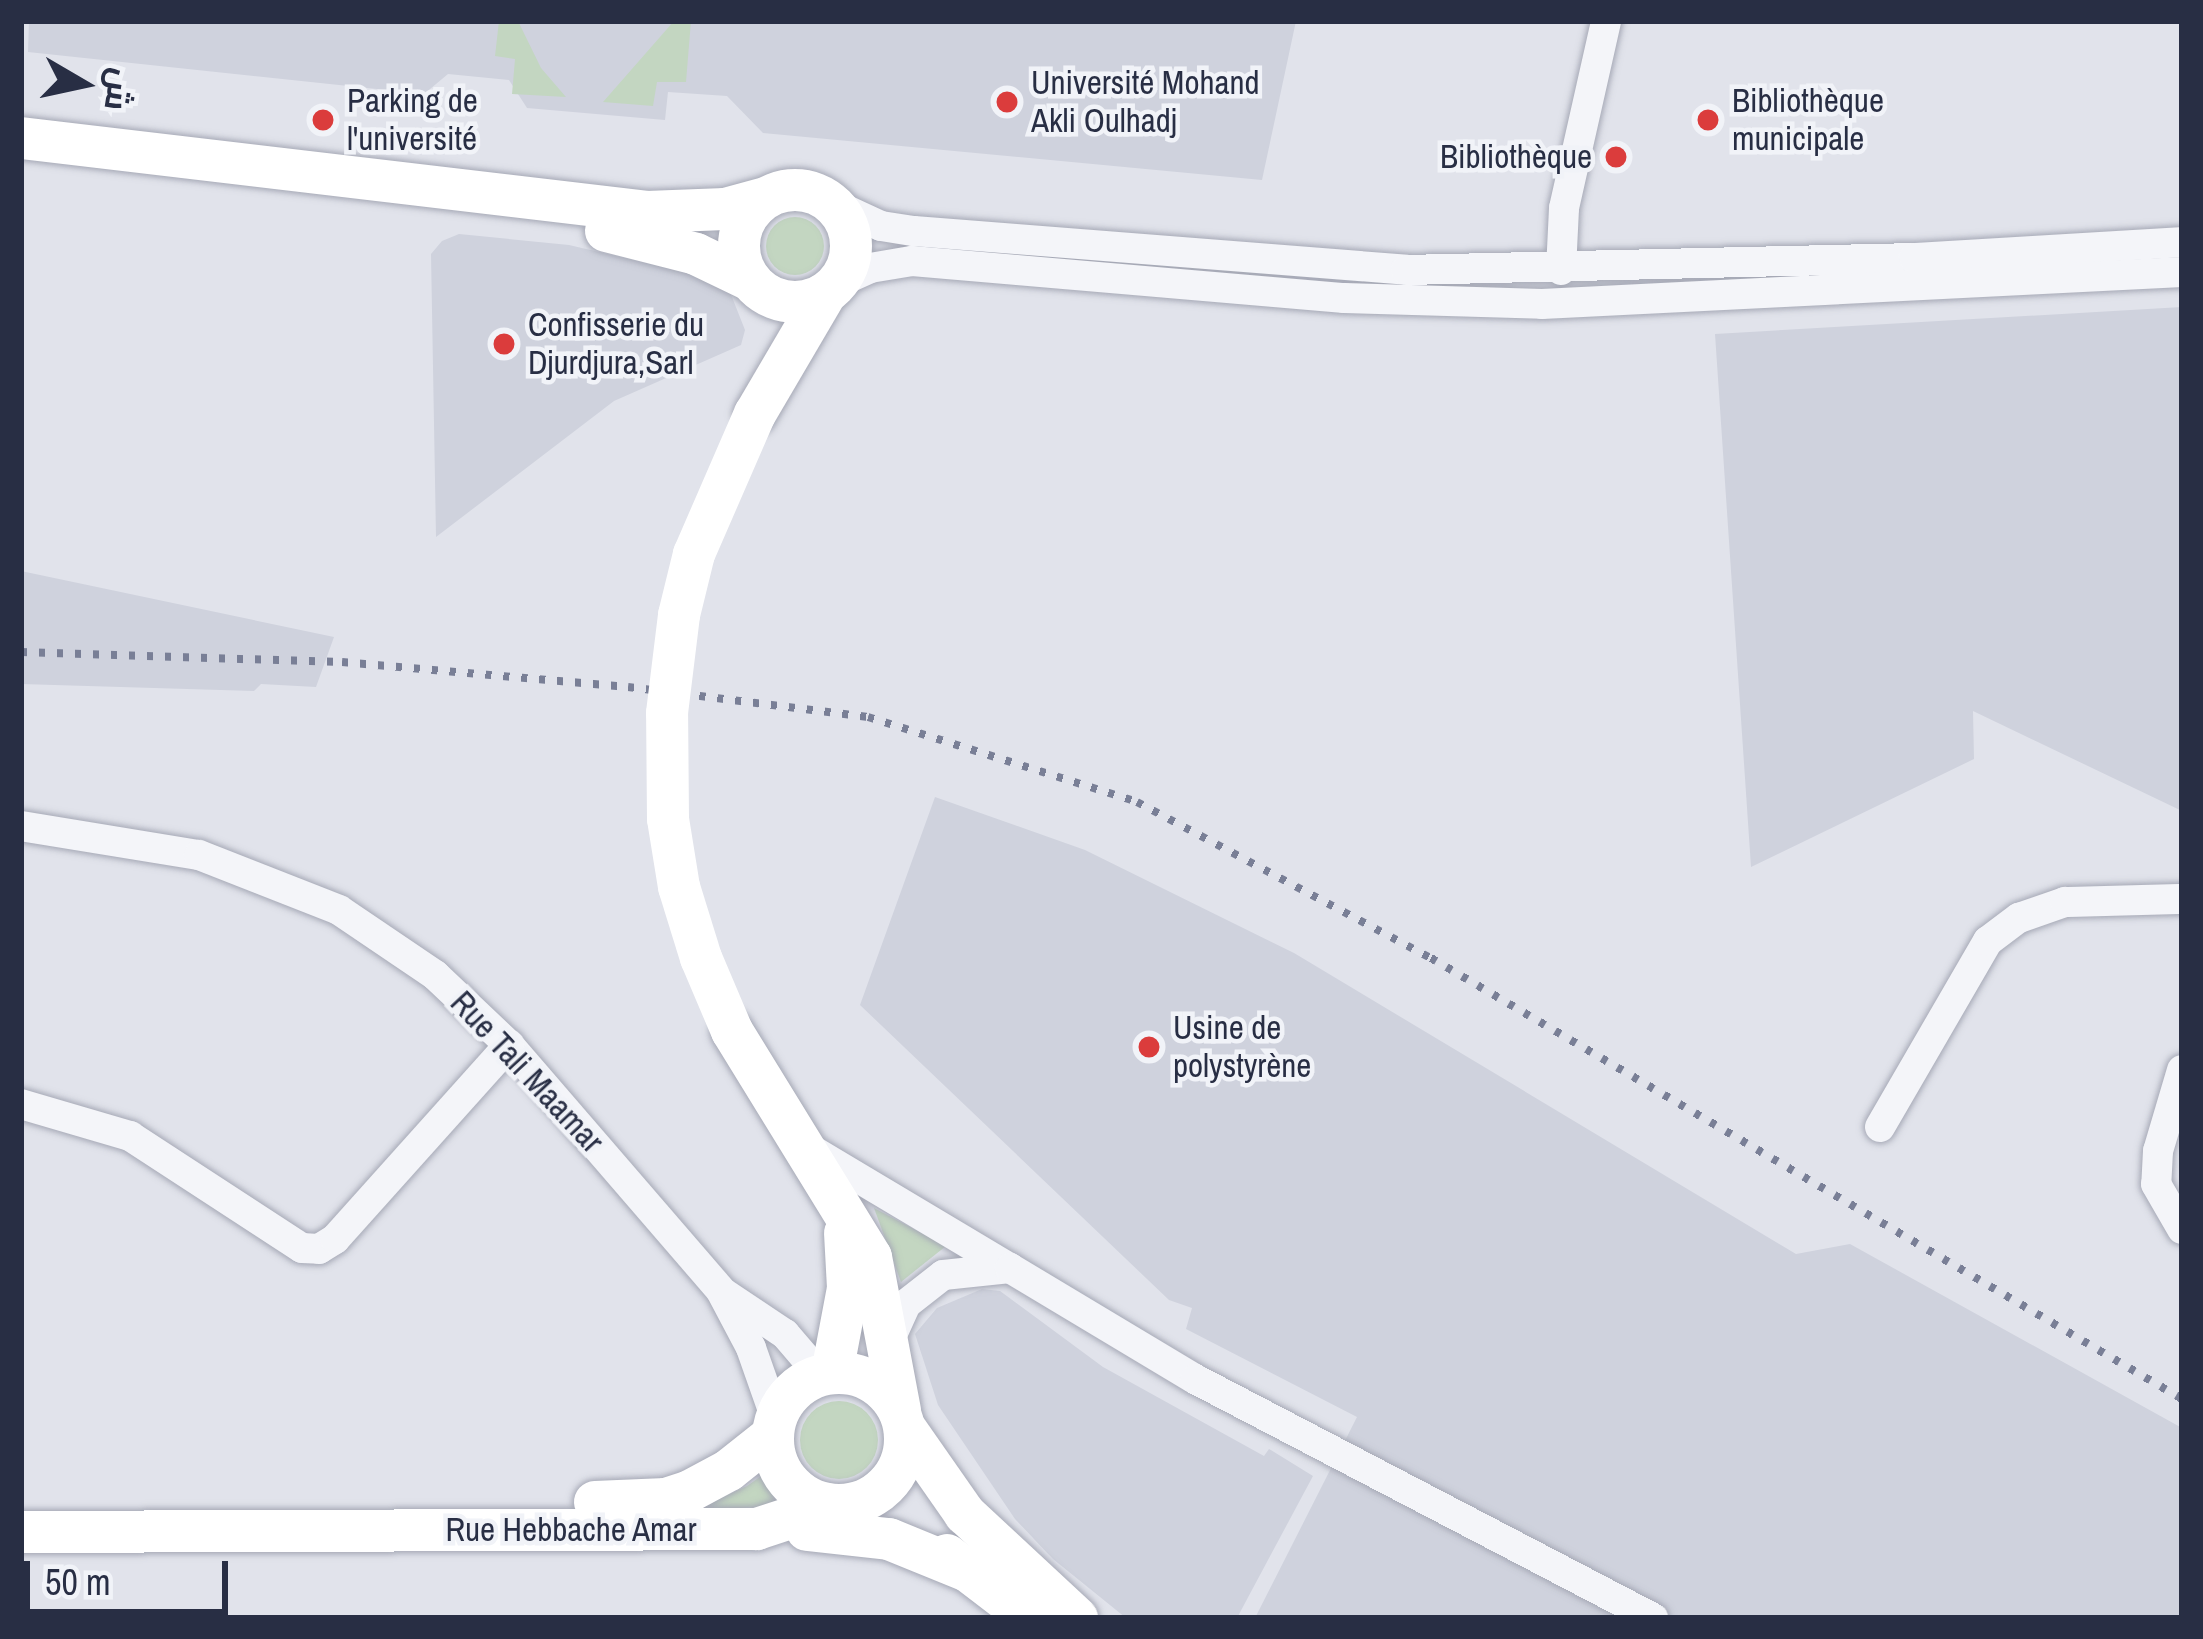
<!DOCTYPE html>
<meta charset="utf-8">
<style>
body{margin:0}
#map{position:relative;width:2203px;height:1639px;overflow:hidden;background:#e1e3eb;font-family:"Archivo Narrow",Cairo,sans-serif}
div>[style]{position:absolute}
.built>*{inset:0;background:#cfd2dd}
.green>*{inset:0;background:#c3d6c1}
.round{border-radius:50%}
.roads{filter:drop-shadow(0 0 3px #a6a9b6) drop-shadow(0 0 3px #a6a9b6)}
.street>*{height:30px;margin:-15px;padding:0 15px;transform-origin:15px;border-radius:15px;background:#f4f5f9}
.secondary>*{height:42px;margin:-21px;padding:0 21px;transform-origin:21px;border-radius:21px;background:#fff}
.secondary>.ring{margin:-21px;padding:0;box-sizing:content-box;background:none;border:42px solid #fff;border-radius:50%}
.rail>*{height:8px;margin-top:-4px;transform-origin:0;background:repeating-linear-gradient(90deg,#797f96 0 6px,transparent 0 18px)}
.secondary-bridge>*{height:42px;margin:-21px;padding:0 21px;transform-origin:21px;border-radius:21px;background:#fff}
.dots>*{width:33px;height:33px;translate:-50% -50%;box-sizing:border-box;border:6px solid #f1f3f8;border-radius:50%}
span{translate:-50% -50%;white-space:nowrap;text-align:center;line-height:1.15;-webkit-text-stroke:9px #f1f3f8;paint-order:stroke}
.poi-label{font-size:33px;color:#282e44}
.left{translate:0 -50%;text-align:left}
.right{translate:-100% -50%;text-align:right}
.street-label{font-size:33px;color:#282e44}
.frame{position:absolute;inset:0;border:24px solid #282e44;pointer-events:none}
.north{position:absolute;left:24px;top:24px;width:120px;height:120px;-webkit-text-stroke:9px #f1f3f8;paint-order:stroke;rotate:99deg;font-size:33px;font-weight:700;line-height:48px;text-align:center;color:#282e44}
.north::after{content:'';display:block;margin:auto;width:42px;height:54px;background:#282e44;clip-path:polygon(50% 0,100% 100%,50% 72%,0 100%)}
.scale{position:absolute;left:24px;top:1561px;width:204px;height:54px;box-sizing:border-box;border:6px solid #282e44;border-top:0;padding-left:15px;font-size:36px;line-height:42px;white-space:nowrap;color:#282e44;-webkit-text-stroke:9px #f1f3f8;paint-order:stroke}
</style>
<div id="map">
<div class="built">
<div style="clip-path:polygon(29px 21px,1296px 21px,1262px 180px,763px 133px,727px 96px,668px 92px,665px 120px,527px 108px,509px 80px,448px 74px,424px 94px,28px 52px)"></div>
<div style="clip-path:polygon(459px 234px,569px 245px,706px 277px,730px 292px,745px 330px,741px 345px,614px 401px,436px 537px,431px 254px,442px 241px)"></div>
<div style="clip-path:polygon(2182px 307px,2182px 811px,1973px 711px,1974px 759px,1751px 867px,1715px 334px)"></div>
<div style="clip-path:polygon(21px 571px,334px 637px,316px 687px,261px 684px,254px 691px,21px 684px)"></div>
<div style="clip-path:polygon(935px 797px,1085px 850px,1294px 953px,1796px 1254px,1850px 1244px,2182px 1428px,2182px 1618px,1255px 1618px,1357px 1417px,1186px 1329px,1192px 1308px,1169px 1300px,860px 1005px)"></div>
<div style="clip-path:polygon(982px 1289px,1000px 1291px,1103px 1367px,1264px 1456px,1269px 1449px,1313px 1476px,1237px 1618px,1126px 1618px,1053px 1559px,1015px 1519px,938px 1405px,915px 1334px,937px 1308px)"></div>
</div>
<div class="green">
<div style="clip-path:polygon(499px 21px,518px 21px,541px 68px,566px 97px,512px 94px,515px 59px,495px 56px)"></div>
<div style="clip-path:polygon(674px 21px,691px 21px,686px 82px,657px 82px,653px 106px,603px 102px)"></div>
<div class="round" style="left:766px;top:217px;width:58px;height:58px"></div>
<div style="clip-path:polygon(874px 1208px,946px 1246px,901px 1282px)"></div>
<div class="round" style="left:800px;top:1401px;width:78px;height:78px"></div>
<div style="clip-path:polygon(764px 1474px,787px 1506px,694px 1510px,747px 1486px)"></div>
</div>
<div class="roads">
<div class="street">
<div style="left:833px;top:204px;width:53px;rotate:24.6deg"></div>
<div style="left:881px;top:226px;width:33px;rotate:9deg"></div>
<div style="left:914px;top:231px;width:494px;rotate:4.5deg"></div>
<div style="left:1406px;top:270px;width:508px;rotate:-1.35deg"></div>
<div style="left:1914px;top:258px;width:268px;rotate:-3.4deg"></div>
<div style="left:1561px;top:270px;width:62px;rotate:-87.2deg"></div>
<div style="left:1564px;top:208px;width:192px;rotate:-77.3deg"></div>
<div style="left:837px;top:283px;width:36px;rotate:-24deg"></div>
<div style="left:870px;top:268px;width:43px;rotate:-9.5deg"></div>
<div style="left:912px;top:261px;width:434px;rotate:4.9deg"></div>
<div style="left:1344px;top:298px;width:198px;rotate:1.7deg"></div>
<div style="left:1542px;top:304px;width:641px;rotate:-2.86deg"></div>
<div style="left:21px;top:826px;width:180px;rotate:9.3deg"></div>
<div style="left:199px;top:855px;width:150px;rotate:21.4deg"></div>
<div style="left:339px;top:910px;width:116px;rotate:34.1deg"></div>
<div style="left:435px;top:975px;width:102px;rotate:43.4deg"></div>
<div style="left:509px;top:1045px;width:325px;rotate:49.2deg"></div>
<div style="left:721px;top:1291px;width:64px;rotate:62.2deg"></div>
<div style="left:751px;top:1348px;width:75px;rotate:70.6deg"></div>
<div style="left:2182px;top:1070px;width:84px;rotate:106.5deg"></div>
<div style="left:2158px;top:1151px;width:33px;rotate:93deg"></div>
<div style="left:2156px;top:1184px;width:52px;rotate:60deg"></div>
<div style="left:21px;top:1104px;width:114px;rotate:16.4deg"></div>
<div style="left:130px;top:1136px;width:205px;rotate:33.1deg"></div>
<div style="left:302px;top:1248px;width:17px;rotate:3deg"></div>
<div style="left:319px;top:1249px;width:19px;rotate:-32deg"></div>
<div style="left:335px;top:1239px;width:261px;rotate:-48.1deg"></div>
<div style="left:1880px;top:1127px;width:215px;rotate:-59.9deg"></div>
<div style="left:1988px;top:941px;width:39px;rotate:-37deg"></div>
<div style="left:2019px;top:918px;width:49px;rotate:-19.2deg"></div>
<div style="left:2065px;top:902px;width:117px;rotate:-1.5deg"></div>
<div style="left:810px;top:1149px;width:233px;rotate:30.8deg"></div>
<div style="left:1010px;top:1268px;width:67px;rotate:174deg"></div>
<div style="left:943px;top:1275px;width:47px;rotate:141.9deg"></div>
<div style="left:906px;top:1304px;width:48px;rotate:114.4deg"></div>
<div style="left:1010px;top:1268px;width:216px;rotate:31deg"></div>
<div style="left:1195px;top:1379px;width:517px;rotate:27.56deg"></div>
<div style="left:725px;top:1294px;width:72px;rotate:33.7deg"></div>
<div style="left:785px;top:1334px;width:55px;rotate:49.4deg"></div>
</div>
<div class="secondary">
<div style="left:21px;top:138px;width:630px;rotate:6.74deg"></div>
<div style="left:647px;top:212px;width:78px;rotate:-2.2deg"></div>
<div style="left:725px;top:209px;width:39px;rotate:-15deg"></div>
<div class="ring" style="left:739px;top:190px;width:70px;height:70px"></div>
<div style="left:606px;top:231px;width:93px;rotate:14.3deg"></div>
<div style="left:696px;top:254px;width:60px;rotate:25.7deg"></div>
<div style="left:755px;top:414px;width:140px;rotate:-59.6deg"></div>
<div style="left:732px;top:1031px;width:265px;rotate:58.4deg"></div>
<div style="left:871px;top:1257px;width:157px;rotate:79.3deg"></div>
<div class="ring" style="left:773px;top:1373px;width:90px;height:90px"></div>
<div style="left:832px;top:1373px;width:86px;rotate:-79.3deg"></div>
<div style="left:848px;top:1288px;width:55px;rotate:-93.1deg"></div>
<div style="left:905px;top:1428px;width:105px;rotate:55.1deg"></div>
<div style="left:965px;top:1514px;width:153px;rotate:42.9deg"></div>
<div style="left:595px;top:1502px;width:71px;rotate:-2.4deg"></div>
<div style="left:666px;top:1499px;width:25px;rotate:-18deg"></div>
<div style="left:690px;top:1491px;width:44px;rotate:-28.3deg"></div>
<div style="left:729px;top:1470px;width:56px;rotate:-38.5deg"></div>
<div style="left:807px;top:1530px;width:82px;rotate:6.3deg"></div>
<div style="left:889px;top:1539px;width:87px;rotate:22.2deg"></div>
<div style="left:21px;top:1532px;width:736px;rotate:-0.23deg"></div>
<div style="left:757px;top:1529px;width:77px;rotate:-18.2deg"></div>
<div style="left:947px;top:1555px;width:103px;rotate:37.5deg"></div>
</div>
</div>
<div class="rail">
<div style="left:21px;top:652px;width:321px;rotate:1.8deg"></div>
<div style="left:342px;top:662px;width:287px;rotate:5deg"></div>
<div style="left:628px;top:687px;width:242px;rotate:7.1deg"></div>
<div style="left:868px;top:717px;width:282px;rotate:17.5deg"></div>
<div style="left:1137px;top:802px;width:333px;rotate:28deg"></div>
<div style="left:1431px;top:958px;width:871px;rotate:30.42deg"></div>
</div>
<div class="secondary-bridge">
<div style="left:732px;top:1031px;width:79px;rotate:-113deg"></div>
<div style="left:701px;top:958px;width:74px;rotate:-107.2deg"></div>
<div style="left:679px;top:887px;width:69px;rotate:-99.2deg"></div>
<div style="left:668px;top:819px;width:106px;rotate:-90.5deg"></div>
<div style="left:667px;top:713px;width:99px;rotate:-83deg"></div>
<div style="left:679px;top:615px;width:63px;rotate:-76.2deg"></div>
<div style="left:694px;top:554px;width:153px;rotate:-66.5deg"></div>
</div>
<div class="dots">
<div style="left:1007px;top:102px;background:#db3c3c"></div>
<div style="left:323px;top:120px;background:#db3c3c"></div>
<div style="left:1708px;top:120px;background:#db3c3c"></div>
<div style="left:1616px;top:157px;background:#db3c3c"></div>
<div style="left:504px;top:344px;background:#db3c3c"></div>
<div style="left:1149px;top:1047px;background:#db3c3c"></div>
</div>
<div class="poi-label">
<span class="left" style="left:1031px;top:102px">Université Mohand<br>Akli Oulhadj</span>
<span class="left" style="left:347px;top:120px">Parking de<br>l'université</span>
<span class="left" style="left:1732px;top:120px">Bibliothèque<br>municipale</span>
<span class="right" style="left:1592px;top:157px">Bibliothèque</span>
<span class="left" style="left:528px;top:344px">Confisserie du<br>Djurdjura,Sarl</span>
<span class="left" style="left:1173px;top:1047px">Usine de<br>polystyrène</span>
</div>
<div class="street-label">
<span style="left:527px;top:1072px;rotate:47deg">Rue Tali Maamar</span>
<span style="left:571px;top:1530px">Rue Hebbache Amar</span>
</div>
<div class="frame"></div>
<div class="north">ش</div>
<div class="scale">50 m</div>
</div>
